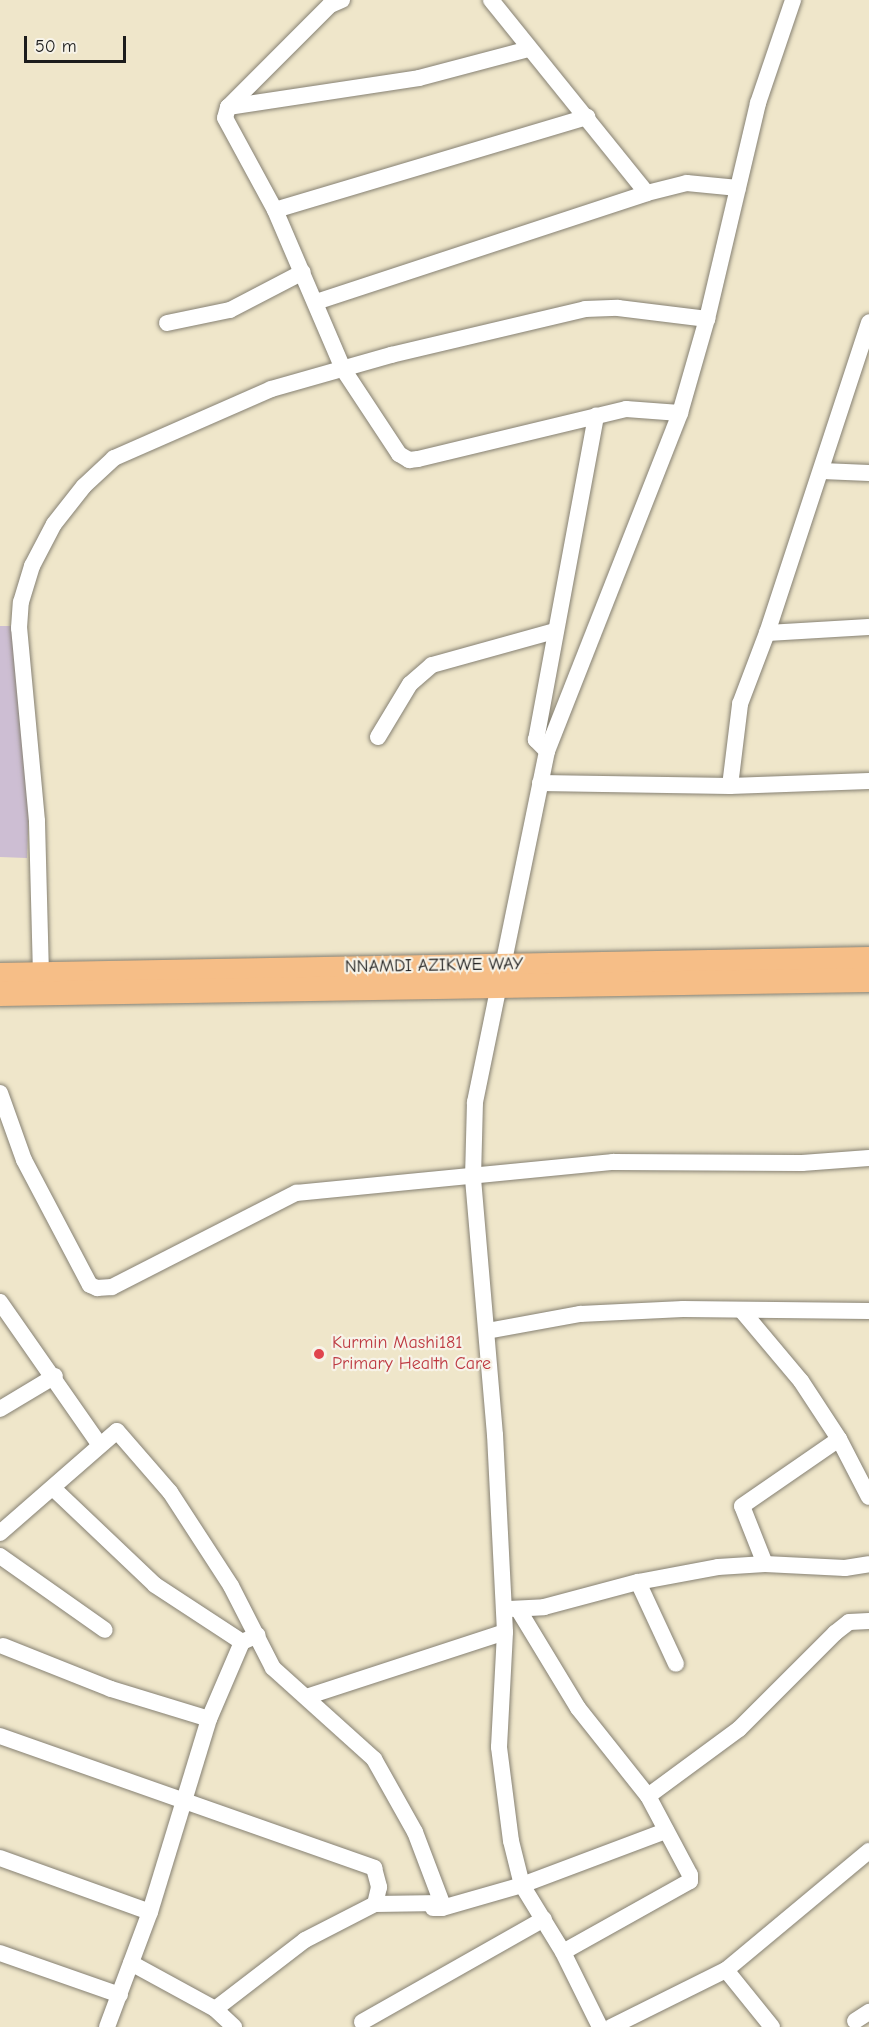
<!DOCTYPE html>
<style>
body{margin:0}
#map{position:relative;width:869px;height:2027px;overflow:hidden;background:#efe6ca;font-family:"Comic Neue",sans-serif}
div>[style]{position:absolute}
.industrial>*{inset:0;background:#cdbed3}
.roads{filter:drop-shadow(0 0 2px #868173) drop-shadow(0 0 2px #868173)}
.minor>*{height:16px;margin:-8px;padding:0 8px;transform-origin:8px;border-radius:8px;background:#fff}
.highway>*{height:24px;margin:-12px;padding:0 12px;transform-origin:12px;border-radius:12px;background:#f6be87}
.dots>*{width:16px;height:16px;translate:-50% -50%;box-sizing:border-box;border:3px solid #f7f3e8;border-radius:50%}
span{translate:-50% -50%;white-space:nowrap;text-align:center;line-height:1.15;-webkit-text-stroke:4.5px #f7f3e8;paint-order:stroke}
.street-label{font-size:18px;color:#1c1c1c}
.health-label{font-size:18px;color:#be3a42}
.left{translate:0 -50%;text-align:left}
.scale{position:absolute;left:24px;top:36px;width:102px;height:27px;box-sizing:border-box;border:3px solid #1c1c1c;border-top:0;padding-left:8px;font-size:18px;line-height:21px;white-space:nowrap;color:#1c1c1c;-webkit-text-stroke:4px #f7f3e8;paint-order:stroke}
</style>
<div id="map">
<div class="industrial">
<div style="clip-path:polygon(0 626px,11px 626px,30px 779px,27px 858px,0 857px)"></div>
</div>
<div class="roads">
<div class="minor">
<div style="left:342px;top:0;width:13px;rotate:157deg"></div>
<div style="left:330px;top:5px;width:144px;rotate:135deg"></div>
<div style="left:228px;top:107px;width:11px;rotate:105deg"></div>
<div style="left:225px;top:118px;width:105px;rotate:61.5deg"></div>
<div style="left:275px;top:210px;width:173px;rotate:66.8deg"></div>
<div style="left:343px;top:369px;width:102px;rotate:56.6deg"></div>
<div style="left:399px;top:454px;width:12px;rotate:31deg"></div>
<div style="left:409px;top:460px;width:9px;rotate:-6deg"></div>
<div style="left:418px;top:459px;width:214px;rotate:-13.5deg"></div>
<div style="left:626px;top:409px;width:54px;rotate:4.2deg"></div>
<div style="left:491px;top:0;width:248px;rotate:51.1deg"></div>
<div style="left:228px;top:107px;width:193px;rotate:-8.6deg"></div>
<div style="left:419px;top:78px;width:114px;rotate:-14.8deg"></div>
<div style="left:275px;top:210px;width:326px;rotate:-16.6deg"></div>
<div style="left:316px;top:302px;width:348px;rotate:-18.2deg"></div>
<div style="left:647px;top:193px;width:41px;rotate:-14deg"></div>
<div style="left:687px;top:183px;width:51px;rotate:5.6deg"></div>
<div style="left:167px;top:323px;width:64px;rotate:-11.7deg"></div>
<div style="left:230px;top:310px;width:82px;rotate:-27.5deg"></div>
<div style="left:822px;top:471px;width:47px;rotate:2.4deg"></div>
<div style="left:767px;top:633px;width:327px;rotate:-71.8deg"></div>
<div style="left:378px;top:737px;width:62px;rotate:-58.9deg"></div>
<div style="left:410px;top:684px;width:29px;rotate:-41deg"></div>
<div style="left:432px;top:665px;width:128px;rotate:-15.5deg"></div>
<div style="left:547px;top:751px;width:16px;rotate:-135deg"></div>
<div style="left:536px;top:740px;width:330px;rotate:-79.5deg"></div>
<div style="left:540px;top:783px;width:190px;rotate:0.9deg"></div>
<div style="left:730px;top:786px;width:139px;rotate:-2.1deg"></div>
<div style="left:730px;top:786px;width:83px;rotate:-83deg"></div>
<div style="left:740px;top:704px;width:76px;rotate:-69.2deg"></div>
<div style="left:767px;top:633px;width:102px;rotate:-3.4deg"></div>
<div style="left:41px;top:975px;width:154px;rotate:-91.5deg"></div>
<div style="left:37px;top:821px;width:194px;rotate:-95.3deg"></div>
<div style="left:19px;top:628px;width:26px;rotate:-86deg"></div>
<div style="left:21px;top:602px;width:38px;rotate:-73deg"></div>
<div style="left:32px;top:566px;width:47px;rotate:-62.4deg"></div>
<div style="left:54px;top:524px;width:48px;rotate:-51.7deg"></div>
<div style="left:84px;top:486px;width:41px;rotate:-43deg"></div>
<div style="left:114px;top:458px;width:171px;rotate:-23.7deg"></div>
<div style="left:271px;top:389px;width:125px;rotate:-15.8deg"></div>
<div style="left:391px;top:355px;width:199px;rotate:-13.3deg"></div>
<div style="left:585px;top:309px;width:33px;rotate:-2deg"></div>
<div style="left:618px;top:308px;width:90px;rotate:7deg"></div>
<div style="left:0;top:1093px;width:71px;rotate:70.3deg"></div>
<div style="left:24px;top:1160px;width:141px;rotate:62.2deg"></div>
<div style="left:90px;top:1285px;width:8px;rotate:23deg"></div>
<div style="left:97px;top:1288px;width:15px;rotate:-4deg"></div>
<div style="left:112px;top:1287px;width:207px;rotate:-27.1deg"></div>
<div style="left:296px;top:1193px;width:319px;rotate:-5.6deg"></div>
<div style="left:613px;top:1162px;width:189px;rotate:0.3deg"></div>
<div style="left:802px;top:1163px;width:67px;rotate:-4.3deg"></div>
<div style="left:0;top:1302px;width:173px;rotate:55.1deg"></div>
<div style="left:743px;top:1312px;width:90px;rotate:50deg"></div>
<div style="left:801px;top:1381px;width:69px;rotate:56.8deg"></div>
<div style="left:839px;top:1439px;width:65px;rotate:62.7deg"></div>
<div style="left:487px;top:1331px;width:95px;rotate:-10.4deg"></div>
<div style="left:580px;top:1314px;width:103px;rotate:-2.8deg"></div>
<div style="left:683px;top:1309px;width:186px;rotate:0.6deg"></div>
<div style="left:0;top:1409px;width:64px;rotate:-31deg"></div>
<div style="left:54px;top:1489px;width:139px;rotate:43.5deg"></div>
<div style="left:155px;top:1585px;width:104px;rotate:33.2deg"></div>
<div style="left:0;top:1533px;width:155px;rotate:-41.1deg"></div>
<div style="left:117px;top:1431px;width:81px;rotate:49deg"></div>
<div style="left:170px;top:1492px;width:112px;rotate:57deg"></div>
<div style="left:231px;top:1586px;width:92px;rotate:62.9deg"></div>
<div style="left:273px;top:1668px;width:136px;rotate:42deg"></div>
<div style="left:374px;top:1759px;width:84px;rotate:60.7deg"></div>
<div style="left:415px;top:1832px;width:76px;rotate:69.2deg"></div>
<div style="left:442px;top:1903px;width:67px;rotate:179.1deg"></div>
<div style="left:375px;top:1904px;width:79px;rotate:152.8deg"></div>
<div style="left:305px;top:1940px;width:113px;rotate:142.5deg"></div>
<div style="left:0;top:1556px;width:128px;rotate:35.2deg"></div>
<div style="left:765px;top:1564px;width:62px;rotate:-111.6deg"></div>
<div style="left:742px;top:1506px;width:118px;rotate:-34.6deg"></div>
<div style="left:638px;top:1582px;width:90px;rotate:65.1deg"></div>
<div style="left:509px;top:1609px;width:35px;rotate:-3deg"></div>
<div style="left:544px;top:1607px;width:97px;rotate:-14.9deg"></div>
<div style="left:638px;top:1582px;width:81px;rotate:-10.6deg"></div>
<div style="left:718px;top:1567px;width:47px;rotate:-3.7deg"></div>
<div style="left:765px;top:1564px;width:80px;rotate:2.9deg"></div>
<div style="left:845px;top:1568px;width:24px;rotate:-9deg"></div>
<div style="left:518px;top:1609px;width:116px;rotate:58.8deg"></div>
<div style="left:578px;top:1708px;width:112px;rotate:51.5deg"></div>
<div style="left:648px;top:1796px;width:89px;rotate:62deg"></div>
<div style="left:690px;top:1875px;width:6px;rotate:90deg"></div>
<div style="left:690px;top:1881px;width:145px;rotate:150.8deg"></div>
<div style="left:3px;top:1646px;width:116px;rotate:21.7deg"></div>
<div style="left:111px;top:1689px;width:102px;rotate:17deg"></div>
<div style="left:306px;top:1697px;width:209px;rotate:-18.1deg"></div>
<div style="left:0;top:1736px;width:397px;rotate:19.4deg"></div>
<div style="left:374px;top:1868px;width:20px;rotate:75deg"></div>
<div style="left:379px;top:1887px;width:17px;rotate:103deg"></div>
<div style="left:648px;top:1796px;width:113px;rotate:-36.4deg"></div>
<div style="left:739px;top:1729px;width:136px;rotate:-45deg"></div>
<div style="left:835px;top:1633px;width:18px;rotate:-38deg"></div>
<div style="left:849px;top:1622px;width:20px;rotate:-3deg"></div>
<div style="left:0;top:1858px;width:159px;rotate:19.8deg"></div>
<div style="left:433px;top:1908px;width:9px"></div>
<div style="left:442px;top:1908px;width:83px;rotate:-16deg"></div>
<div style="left:522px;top:1885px;width:154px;rotate:-20.6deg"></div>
<div style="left:0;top:1953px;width:127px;rotate:19.3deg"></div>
<div style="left:131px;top:1963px;width:96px;rotate:28.7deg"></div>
<div style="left:215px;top:2009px;width:26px;rotate:43deg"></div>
<div style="left:726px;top:1970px;width:73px;rotate:51.1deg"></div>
<div style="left:855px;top:2021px;width:17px;rotate:-33deg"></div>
<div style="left:362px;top:2022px;width:209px;rotate:-29.5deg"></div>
<div style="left:107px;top:2027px;width:123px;rotate:-69.5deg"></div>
<div style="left:150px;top:1912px;width:202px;rotate:-73deg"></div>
<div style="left:209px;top:1719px;width:84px;rotate:-66.8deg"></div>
<div style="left:242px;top:1642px;width:17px;rotate:-24deg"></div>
<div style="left:600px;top:2027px;width:84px;rotate:-116.3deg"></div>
<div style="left:563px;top:1952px;width:79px;rotate:-121.5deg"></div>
<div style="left:522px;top:1885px;width:45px;rotate:-104deg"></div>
<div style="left:511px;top:1841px;width:95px;rotate:-97.3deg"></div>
<div style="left:499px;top:1747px;width:115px;rotate:-87deg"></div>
<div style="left:505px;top:1632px;width:197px;rotate:-92.9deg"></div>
<div style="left:495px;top:1435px;width:258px;rotate:-94.9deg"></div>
<div style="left:473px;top:1178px;width:76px;rotate:-88.5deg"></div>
<div style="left:475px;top:1102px;width:358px;rotate:-78.4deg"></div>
<div style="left:547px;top:751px;width:363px;rotate:-68.5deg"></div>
<div style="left:680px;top:413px;width:98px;rotate:-74deg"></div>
<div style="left:707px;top:319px;width:222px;rotate:-76.7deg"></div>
<div style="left:758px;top:103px;width:109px;rotate:-71.2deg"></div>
<div style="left:611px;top:2027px;width:128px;rotate:-26.4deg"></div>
<div style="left:726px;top:1970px;width:186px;rotate:-39.8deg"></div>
</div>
<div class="highway">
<div style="left:0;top:975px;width:869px;rotate:-1.05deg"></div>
<div style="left:0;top:994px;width:869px;rotate:-0.92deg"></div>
</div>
</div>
<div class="dots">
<div style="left:319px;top:1354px;background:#e0444e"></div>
</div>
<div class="street-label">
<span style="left:434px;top:966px;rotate:-1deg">NNAMDI AZIKWE WAY</span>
</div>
<div class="health-label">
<span class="left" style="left:332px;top:1354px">Kurmin Mashi181<br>Primary Health Care</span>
</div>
<div class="scale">50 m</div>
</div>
